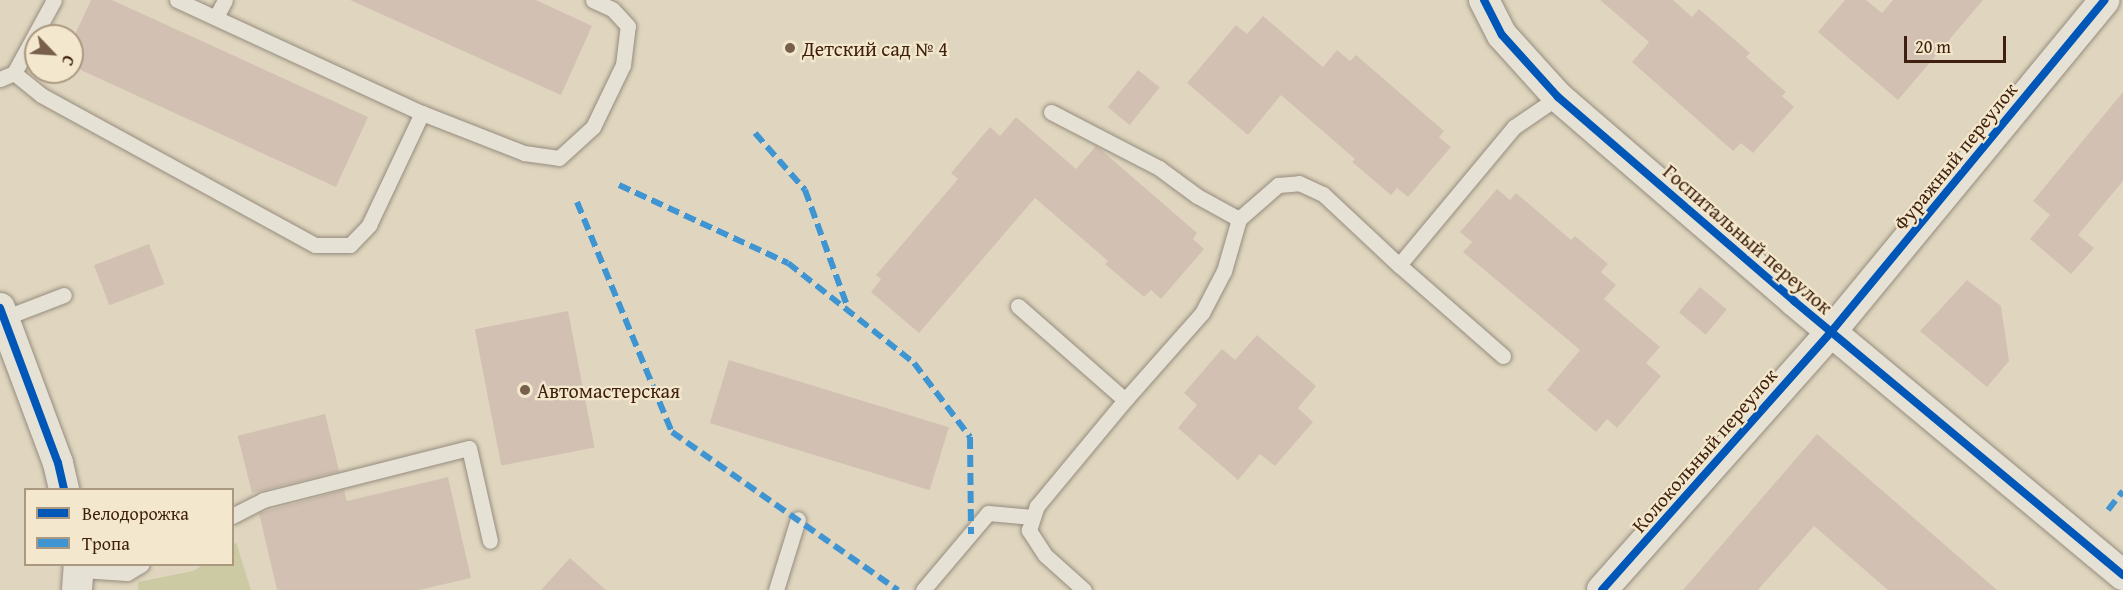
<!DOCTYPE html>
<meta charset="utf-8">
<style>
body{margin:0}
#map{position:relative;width:2123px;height:590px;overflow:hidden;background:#e0d6bf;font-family:"Gentium Book Plus",serif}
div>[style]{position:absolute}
.green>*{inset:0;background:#cbcaa3}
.building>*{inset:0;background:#d2c1b2;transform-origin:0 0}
.roads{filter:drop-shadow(0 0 2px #968c7e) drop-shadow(0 0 2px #968c7e)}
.service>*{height:15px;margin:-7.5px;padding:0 7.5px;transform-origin:7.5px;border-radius:7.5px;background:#e6e1d5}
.minor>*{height:30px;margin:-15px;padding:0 15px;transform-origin:15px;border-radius:15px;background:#e6e1d5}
.quiet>*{height:6px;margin-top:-3px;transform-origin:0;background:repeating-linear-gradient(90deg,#3f94d2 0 12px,transparent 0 18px)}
.cycleway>*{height:8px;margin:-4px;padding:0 4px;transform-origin:4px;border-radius:4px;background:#0057b8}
.dots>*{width:16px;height:16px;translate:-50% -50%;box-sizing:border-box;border:3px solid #f3e8cd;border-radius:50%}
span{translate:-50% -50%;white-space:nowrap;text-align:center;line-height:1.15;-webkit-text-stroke:4.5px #f3e8cd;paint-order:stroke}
.poi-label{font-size:20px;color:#3f1f0e}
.left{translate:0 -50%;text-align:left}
.street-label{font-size:20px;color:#3f1f0e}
.legend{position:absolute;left:24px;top:488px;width:210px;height:78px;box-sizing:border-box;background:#f3e8cd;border:2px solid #ab9881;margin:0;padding:8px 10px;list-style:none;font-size:18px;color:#3f1f0e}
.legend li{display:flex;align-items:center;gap:12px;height:30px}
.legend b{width:30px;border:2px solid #ab9881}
.north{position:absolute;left:24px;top:24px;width:60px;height:60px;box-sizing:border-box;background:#f3e8cd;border:2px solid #ab9881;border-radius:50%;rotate:115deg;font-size:16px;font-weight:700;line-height:24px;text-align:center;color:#3f1f0e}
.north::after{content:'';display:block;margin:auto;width:21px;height:27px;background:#775f4c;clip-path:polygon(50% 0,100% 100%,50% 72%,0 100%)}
.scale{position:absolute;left:1904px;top:36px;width:102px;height:27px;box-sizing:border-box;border:3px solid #3f1f0e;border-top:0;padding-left:8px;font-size:18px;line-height:21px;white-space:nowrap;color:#3f1f0e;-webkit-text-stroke:4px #f3e8cd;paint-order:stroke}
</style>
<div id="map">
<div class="green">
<div style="clip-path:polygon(236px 542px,251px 590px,138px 590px,138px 582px,193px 571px,203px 565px,232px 564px,233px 545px)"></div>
</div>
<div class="building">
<div style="clip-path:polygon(91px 0,112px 0,368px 117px,336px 187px,72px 66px,72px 41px)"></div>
<div style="clip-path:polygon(350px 0,536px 0,592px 26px,561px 95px)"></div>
<div style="clip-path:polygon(1600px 0,1673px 0,1692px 17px,1699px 9px,1750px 53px,1746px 57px,1786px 92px,1782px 96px,1794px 107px,1753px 153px,1741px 143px,1733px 151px,1632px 62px,1649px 42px)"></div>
<div style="clip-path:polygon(1845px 0,1866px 0,1882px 13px,1893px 0,1983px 0,1898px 100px,1818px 32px)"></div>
<div style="clip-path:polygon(1263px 16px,1323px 67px,1337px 50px,1350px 61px,1356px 55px,1444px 131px,1439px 137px,1451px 147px,1408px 197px,1397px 188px,1391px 195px,1352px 162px,1355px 159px,1281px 95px,1248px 135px,1187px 83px,1236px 25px,1247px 34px)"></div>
<div style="left:1138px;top:70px;width:28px;height:48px;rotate:39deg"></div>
<div style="clip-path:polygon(2123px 92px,2123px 181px,2078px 235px,2094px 248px,2071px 274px,2030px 239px,2050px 215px,2033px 201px)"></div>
<div style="clip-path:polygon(1016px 117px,1076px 169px,1096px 146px,1100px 149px,1197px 233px,1193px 239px,1204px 249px,1161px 299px,1151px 290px,1144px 297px,1105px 264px,1108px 261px,1035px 198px,919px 333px,871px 292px,881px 279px,876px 275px,958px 179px,951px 173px,990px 127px,1000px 136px)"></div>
<div style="clip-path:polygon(1497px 189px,1510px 200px,1516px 193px,1571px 240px,1575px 236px,1608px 264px,1601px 272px,1616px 285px,1604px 299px,1660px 347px,1646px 363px,1661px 376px,1617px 428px,1607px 419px,1596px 432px,1547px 390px,1580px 350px,1463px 252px,1472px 242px,1460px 232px)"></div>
<div style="left:149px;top:244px;width:43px;height:59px;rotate:69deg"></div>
<div style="clip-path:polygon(1967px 280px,2001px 306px,2009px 361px,1987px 387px,1920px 331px)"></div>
<div style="left:1700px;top:287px;width:35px;height:33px;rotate:40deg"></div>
<div style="left:568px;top:311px;width:139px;height:95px;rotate:79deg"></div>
<div style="clip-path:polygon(1257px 335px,1316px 386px,1298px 408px,1313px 422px,1275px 466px,1260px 454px,1238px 480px,1178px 428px,1197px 405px,1184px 393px,1222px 349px,1235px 360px)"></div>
<div style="left:729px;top:360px;width:230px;height:66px;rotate:17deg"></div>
<div style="left:325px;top:414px;width:59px;height:90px;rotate:76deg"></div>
<div style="clip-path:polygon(1817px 434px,1997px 590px,1888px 590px,1814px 526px,1758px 590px,1683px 590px)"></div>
<div style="clip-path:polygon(448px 477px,471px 578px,419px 590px,277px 590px,259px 513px,344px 490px,347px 501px)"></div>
<div style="clip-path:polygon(570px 558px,606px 590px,541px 590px)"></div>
</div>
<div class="roads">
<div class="service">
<div style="left:177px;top:0;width:270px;rotate:24.8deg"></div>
<div style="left:422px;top:113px;width:110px;rotate:21.4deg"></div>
<div style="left:524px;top:153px;width:35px;rotate:8deg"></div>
<div style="left:559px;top:158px;width:46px;rotate:-42.4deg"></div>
<div style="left:593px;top:127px;width:69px;rotate:-64.2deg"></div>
<div style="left:623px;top:65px;width:39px;rotate:-83deg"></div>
<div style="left:628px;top:26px;width:23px;rotate:-133deg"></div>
<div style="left:612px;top:9px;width:21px;rotate:-155deg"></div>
<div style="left:216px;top:17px;width:19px;rotate:-62deg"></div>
<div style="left:14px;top:73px;width:35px;rotate:39deg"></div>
<div style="left:41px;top:95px;width:312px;rotate:28.7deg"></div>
<div style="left:315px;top:245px;width:35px"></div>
<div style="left:350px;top:245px;width:28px;rotate:-46deg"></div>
<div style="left:369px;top:225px;width:124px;rotate:-64.7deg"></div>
<div style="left:0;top:79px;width:15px;rotate:-23deg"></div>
<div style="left:14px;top:73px;width:83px;rotate:-61.3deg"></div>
<div style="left:1051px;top:112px;width:122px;rotate:27.4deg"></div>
<div style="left:1159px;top:168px;width:47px;rotate:36.4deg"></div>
<div style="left:1197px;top:196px;width:48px;rotate:28.7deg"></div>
<div style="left:1239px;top:219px;width:52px;rotate:-41.1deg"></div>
<div style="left:1278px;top:185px;width:21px;rotate:-5deg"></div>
<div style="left:1299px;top:183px;width:26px;rotate:25deg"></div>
<div style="left:1323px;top:194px;width:104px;rotate:43.1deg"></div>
<div style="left:1018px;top:306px;width:142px;rotate:41.3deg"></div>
<div style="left:1125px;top:400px;width:116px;rotate:-48.5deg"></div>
<div style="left:1202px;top:313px;width:47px;rotate:-62.4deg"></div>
<div style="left:1224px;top:271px;width:54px;rotate:-73.9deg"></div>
<div style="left:4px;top:318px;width:64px;rotate:-21deg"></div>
<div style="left:1503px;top:356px;width:138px;rotate:-138.8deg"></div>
<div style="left:1399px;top:265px;width:180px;rotate:-50.2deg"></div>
<div style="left:1514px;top:127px;width:53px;rotate:-34.3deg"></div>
<div style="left:232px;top:516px;width:35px;rotate:-27deg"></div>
<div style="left:263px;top:500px;width:212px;rotate:-14.2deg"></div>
<div style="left:469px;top:448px;width:95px;rotate:77.3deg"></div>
<div style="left:81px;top:570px;width:46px;rotate:3.7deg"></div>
<div style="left:127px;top:573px;width:17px;rotate:-31deg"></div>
<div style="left:776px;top:590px;width:74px;rotate:-72.8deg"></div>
<div style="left:923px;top:590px;width:101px;rotate:-49.8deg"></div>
<div style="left:988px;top:513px;width:45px;rotate:5.1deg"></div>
<div style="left:1084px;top:590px;width:52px;rotate:-138.1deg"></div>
<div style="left:1045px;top:555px;width:30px;rotate:-123deg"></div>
<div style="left:1029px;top:530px;width:25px;rotate:-72deg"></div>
<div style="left:1037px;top:506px;width:138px;rotate:-50.3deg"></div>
</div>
<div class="minor">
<div style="left:1484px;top:0;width:39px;rotate:63deg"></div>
<div style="left:1502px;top:35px;width:84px;rotate:47.9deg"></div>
<div style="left:1558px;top:97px;width:312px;rotate:40.8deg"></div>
<div style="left:1794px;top:301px;width:428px;rotate:39.8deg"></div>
<div style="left:0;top:308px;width:165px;rotate:69.5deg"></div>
<div style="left:58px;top:463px;width:28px;rotate:77deg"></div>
<div style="left:77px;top:590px;width:26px;rotate:-86deg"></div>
<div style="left:1602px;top:590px;width:345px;rotate:-48.4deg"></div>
<div style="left:1831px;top:332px;width:430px;rotate:-50.5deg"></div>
</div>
</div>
<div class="quiet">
<div style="left:755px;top:133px;width:76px;rotate:48.7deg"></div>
<div style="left:805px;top:190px;width:126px;rotate:70deg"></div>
<div style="left:619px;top:185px;width:186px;rotate:24.8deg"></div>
<div style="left:788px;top:263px;width:161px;rotate:38.4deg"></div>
<div style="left:914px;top:363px;width:93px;rotate:52.9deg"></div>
<div style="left:970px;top:437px;width:97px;rotate:89.4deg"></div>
<div style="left:577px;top:202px;width:249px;rotate:67.6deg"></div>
<div style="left:672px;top:432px;width:276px;rotate:35deg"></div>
<div style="left:2108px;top:510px;width:24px;rotate:-52deg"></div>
</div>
<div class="cycleway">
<div style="left:1484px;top:0;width:39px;rotate:63deg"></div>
<div style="left:1502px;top:35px;width:84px;rotate:47.9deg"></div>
<div style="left:1558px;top:97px;width:312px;rotate:40.8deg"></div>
<div style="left:1794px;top:301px;width:428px;rotate:39.8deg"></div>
<div style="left:0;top:308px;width:165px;rotate:69.5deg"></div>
<div style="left:58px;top:463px;width:28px;rotate:77deg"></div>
<div style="left:1602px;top:590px;width:345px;rotate:-48.4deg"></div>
<div style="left:1831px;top:332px;width:430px;rotate:-50.5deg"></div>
</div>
<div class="dots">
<div style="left:790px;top:48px;background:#775f4c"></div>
<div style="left:525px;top:390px;background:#775f4c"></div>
</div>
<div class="poi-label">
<span class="left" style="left:802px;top:48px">Детский сад № 4</span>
<span class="left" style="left:537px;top:390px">Автомастерская</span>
</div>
<div class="street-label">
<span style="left:1955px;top:156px;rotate:-51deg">Фуражный переулок</span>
<span style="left:1748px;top:239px;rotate:41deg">Госпитальный переулок</span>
<span style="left:1704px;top:450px;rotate:-49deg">Колокольный переулок</span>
</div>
<ul class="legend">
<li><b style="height:8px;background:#0057b8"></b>Велодорожка</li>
<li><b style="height:8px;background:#3f94d2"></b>Тропа</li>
</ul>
<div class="north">С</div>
<div class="scale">20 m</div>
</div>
